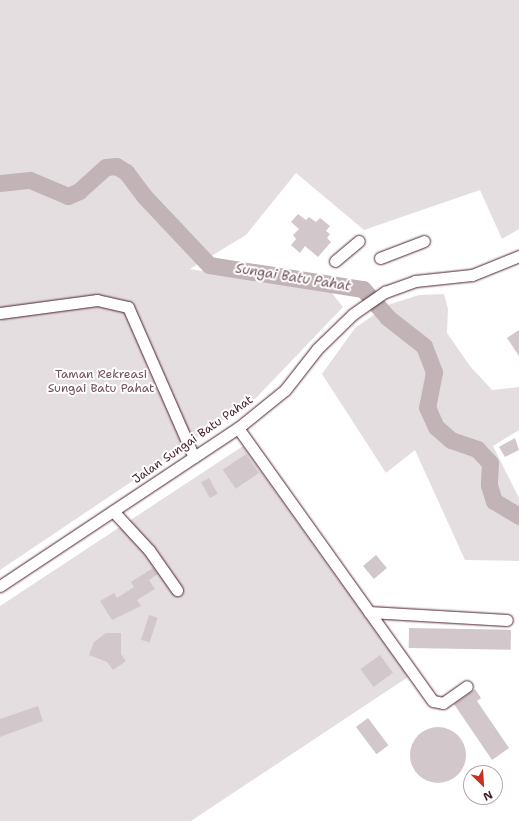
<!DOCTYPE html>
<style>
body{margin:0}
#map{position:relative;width:519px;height:821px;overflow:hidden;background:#fff;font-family:"Shantell Sans",sans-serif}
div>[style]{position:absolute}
.green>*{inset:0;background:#e5dee0}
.river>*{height:17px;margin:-8.5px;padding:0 8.5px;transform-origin:8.5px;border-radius:8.5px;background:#c1b3b6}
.building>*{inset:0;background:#d2c7cb;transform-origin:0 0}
.round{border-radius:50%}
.roads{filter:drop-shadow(0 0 1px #4a1f2b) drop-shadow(0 0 1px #4a1f2b)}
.minor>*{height:11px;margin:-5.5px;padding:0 5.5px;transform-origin:5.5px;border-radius:5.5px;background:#fff}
span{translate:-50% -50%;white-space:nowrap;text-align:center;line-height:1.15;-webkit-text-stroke:4px #fff;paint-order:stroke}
.park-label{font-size:12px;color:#714f58}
.street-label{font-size:12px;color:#4a1f2b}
.water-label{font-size:13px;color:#74535c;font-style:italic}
.north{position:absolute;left:463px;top:765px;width:40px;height:40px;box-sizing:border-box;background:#fff;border:1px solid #b7a5aa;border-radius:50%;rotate:155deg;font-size:11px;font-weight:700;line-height:16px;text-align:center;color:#4a1f2b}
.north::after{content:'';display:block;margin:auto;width:14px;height:18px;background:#c8321e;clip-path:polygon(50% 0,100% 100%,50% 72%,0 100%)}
</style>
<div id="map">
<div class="green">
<div style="clip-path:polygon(0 0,519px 0,519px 229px,502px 239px,480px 190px,364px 230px,296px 173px,246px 235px,190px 269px,332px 293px,343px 307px,256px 398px,0 570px)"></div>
<div style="clip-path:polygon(444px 294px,448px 309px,447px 333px,470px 366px,492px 390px,519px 387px,519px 430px,493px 446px,519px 498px,519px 561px,465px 560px,415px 450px,386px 473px,322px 374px,355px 328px,388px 305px,419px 295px)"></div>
<div style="clip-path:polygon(243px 446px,408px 677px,191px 821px,0 821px,0 606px)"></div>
</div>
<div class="river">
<div style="left:0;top:183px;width:30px;rotate:-6deg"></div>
<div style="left:30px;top:180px;width:41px;rotate:22.8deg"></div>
<div style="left:68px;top:196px;width:12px;rotate:-24deg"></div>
<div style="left:79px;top:191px;width:36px;rotate:-42deg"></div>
<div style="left:106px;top:167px;width:10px;rotate:-6deg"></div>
<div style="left:116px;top:166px;width:12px;rotate:31deg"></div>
<div style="left:126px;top:172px;width:31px;rotate:53deg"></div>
<div style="left:145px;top:197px;width:93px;rotate:46.7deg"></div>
<div style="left:209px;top:265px;width:156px;rotate:8.9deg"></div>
<div style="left:363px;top:289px;width:37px;rotate:49deg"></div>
<div style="left:387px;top:317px;width:47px;rotate:38.1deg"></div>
<div style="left:424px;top:346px;width:28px;rotate:69deg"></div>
<div style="left:434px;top:372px;width:36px;rotate:101deg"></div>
<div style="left:427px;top:407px;width:22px;rotate:66deg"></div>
<div style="left:436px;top:427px;width:20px;rotate:41deg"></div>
<div style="left:451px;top:440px;width:28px;rotate:19deg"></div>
<div style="left:477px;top:449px;width:19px;rotate:47deg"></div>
<div style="left:490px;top:463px;width:22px;rotate:93deg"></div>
<div style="left:489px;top:485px;width:17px;rotate:73deg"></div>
<div style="left:494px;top:501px;width:29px;rotate:31deg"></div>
</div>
<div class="building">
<div style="clip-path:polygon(298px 214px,306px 220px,309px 217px,316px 222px,320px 218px,330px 226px,326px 231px,330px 234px,327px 238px,331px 242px,318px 257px,305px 246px,300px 253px,291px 245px,296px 239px,293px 235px,299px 229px,291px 222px)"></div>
<div style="clip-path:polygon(519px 330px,519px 356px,507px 338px)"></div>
<div style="clip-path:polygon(515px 438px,519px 450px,505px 457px,499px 447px)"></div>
<div style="left:246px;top:454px;width:23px;height:28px;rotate:56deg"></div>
<div style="left:209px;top:478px;width:18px;height:9px;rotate:61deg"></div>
<div style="left:376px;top:555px;width:17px;height:17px;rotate:50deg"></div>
<div style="clip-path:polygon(153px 568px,158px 574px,149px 580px,155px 589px,137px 600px,141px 606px,112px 620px,100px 601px,114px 593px,117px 598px,134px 587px,131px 582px)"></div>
<div style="left:149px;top:615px;width:9px;height:26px;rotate:18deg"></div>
<div style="left:409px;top:628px;width:102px;height:20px;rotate:1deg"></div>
<div style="clip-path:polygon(106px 633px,121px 633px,121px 654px,126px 661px,113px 670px,107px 662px,89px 655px,94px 642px)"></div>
<div style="left:380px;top:655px;width:22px;height:24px;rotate:54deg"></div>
<div style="clip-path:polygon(475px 689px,481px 698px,477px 701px,509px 748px,492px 760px,454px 704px)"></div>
<div style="clip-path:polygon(38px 706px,43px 721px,0 737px,0 719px)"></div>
<div style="left:368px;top:718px;width:34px;height:15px;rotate:53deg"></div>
<div class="round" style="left:410px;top:727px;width:56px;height:56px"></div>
</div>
<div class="roads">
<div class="minor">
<div style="left:380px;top:258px;width:47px;rotate:-21.1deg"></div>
<div style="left:335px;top:261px;width:31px;rotate:-40deg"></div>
<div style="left:0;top:313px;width:98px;rotate:-7.6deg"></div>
<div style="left:97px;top:300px;width:32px;rotate:13deg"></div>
<div style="left:128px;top:307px;width:164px;rotate:66.3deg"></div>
<div style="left:238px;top:428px;width:335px;rotate:54.5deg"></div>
<div style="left:433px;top:701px;width:10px;rotate:11deg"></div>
<div style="left:443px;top:703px;width:29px;rotate:-35deg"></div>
<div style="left:113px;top:511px;width:53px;rotate:47.3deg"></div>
<div style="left:149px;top:550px;width:49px;rotate:55deg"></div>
<div style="left:0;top:586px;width:286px;rotate:-33.6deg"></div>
<div style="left:238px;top:428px;width:60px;rotate:-39deg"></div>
<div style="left:285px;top:390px;width:52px;rotate:-52deg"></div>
<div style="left:317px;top:349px;width:50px;rotate:-44.2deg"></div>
<div style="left:353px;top:314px;width:39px;rotate:-35deg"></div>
<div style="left:385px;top:292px;width:32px;rotate:-20deg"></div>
<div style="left:415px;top:281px;width:57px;rotate:-6deg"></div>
<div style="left:472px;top:275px;width:51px;rotate:-22deg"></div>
<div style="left:369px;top:612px;width:138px;rotate:3.3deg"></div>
</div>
</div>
<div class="park-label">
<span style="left:101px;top:382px">Taman Rekreasi<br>Sungai Batu Pahat</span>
</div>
<div class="street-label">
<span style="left:193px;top:440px;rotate:-35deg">Jalan Sungai Batu Pahat</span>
</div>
<div class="water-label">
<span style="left:293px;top:278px;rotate:9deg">Sungai Batu Pahat</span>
</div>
<div class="north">N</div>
</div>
